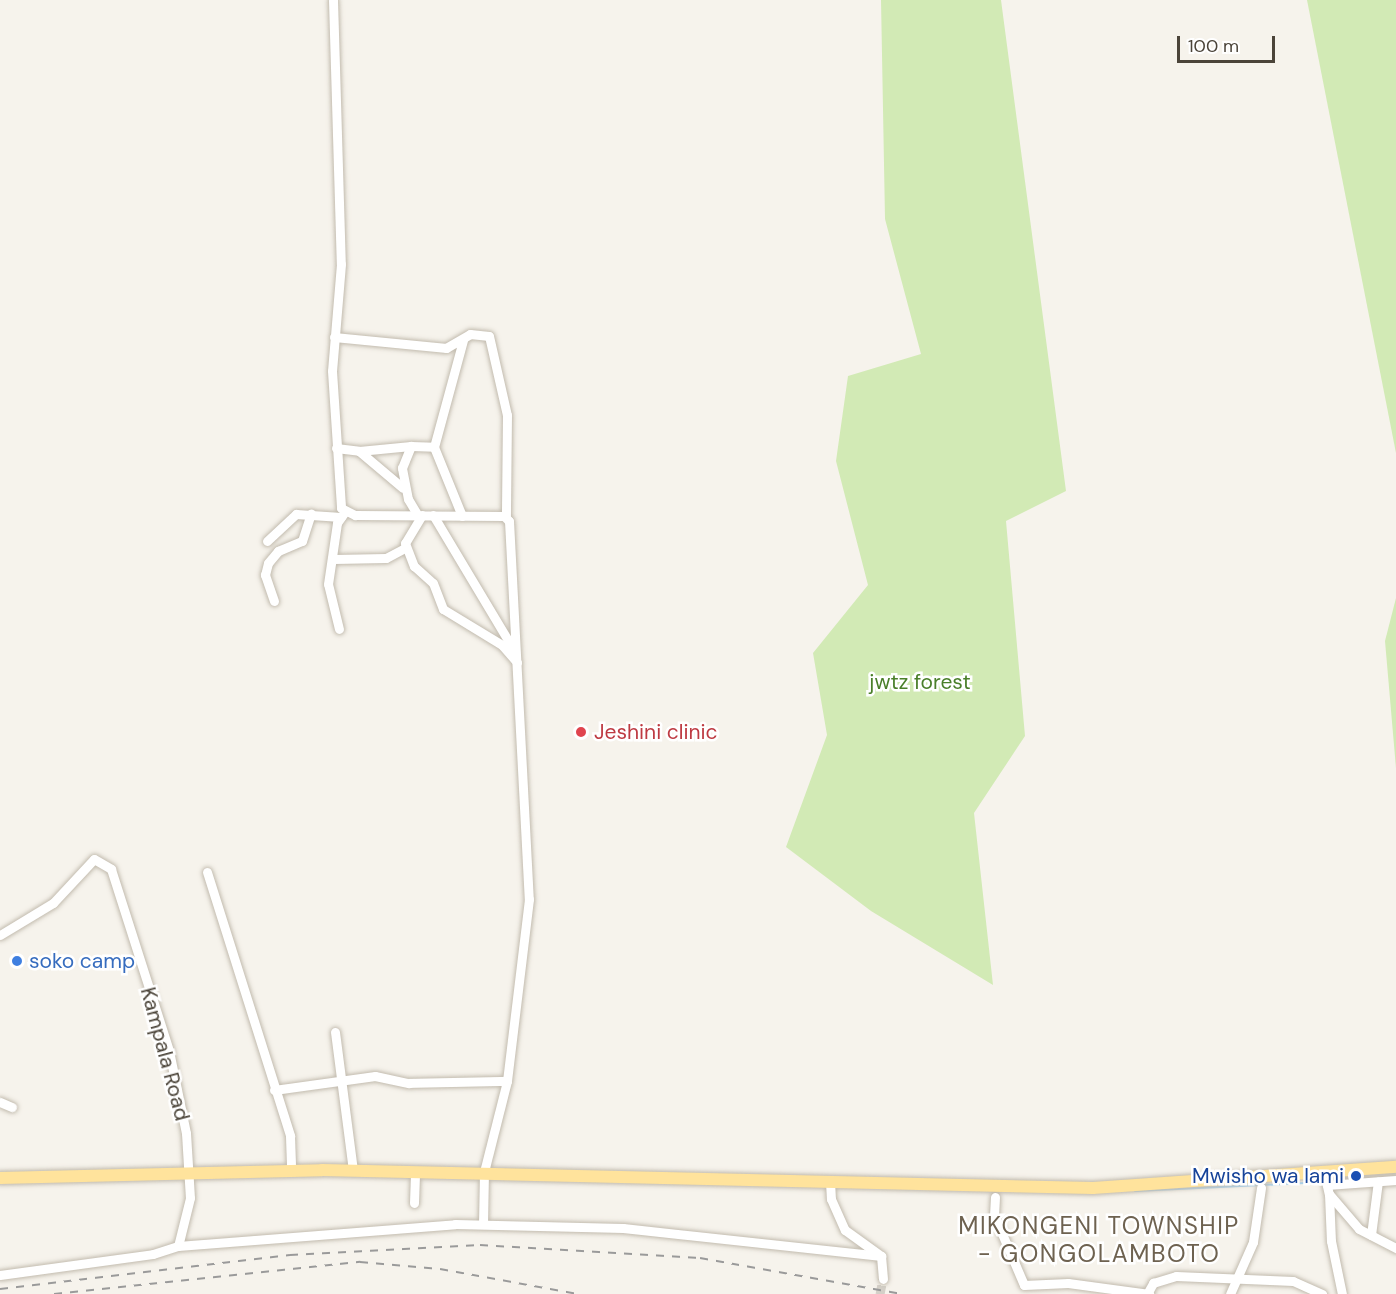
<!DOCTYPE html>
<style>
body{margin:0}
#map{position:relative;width:1396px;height:1294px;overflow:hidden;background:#f6f3ec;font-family:"DM Sans",sans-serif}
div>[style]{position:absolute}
.green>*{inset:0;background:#d2eab5}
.stream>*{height:2px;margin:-1px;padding:0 1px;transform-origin:1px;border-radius:1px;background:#a9d4f2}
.minor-tunnel>*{height:9px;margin-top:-4.5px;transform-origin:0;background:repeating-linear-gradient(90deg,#d4d0c8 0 9px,transparent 0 13.5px)}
.roads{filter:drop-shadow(0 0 2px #c2bbae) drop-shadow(0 0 2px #c2bbae)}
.minor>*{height:9px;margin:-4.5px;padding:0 4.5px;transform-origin:4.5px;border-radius:4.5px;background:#fff}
.major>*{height:12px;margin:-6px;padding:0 6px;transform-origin:6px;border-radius:6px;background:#ffe39c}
.rail>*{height:2px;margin-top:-1px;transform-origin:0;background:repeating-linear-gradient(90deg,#9a9a9a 0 8px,transparent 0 16px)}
.dots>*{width:16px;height:16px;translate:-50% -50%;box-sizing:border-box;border:3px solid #fff;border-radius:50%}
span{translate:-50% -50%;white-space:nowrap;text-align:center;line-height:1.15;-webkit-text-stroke:5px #fff;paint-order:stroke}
.park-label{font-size:21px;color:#4a7f2a}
.health-label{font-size:21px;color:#be3a42}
.left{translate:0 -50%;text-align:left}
.shop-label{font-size:21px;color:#366cbe}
.street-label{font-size:21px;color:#4b4439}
.transit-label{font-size:21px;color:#164399}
.right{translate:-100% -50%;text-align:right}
.quarter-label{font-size:24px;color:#6e6250;letter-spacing:1.5px}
.scale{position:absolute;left:1177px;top:36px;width:98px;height:27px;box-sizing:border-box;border:3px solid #4b4439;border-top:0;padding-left:8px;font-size:18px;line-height:21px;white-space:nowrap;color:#4b4439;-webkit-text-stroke:4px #fff;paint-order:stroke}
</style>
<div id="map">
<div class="green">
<div style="clip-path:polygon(881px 0,1001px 0,1066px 491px,1006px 521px,1025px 736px,974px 813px,993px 985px,871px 911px,786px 847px,827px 735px,813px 653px,868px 585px,836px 461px,848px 376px,921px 354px,885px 219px)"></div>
<div style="clip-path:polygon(1307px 0,1396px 0,1396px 453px)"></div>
<div style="clip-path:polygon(1396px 598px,1396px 768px,1385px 641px)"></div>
</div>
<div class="stream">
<div style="left:1135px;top:1191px;width:189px;rotate:-2.7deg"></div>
</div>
<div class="minor-tunnel">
<div style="left:880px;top:1294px;width:15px;rotate:-79deg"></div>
</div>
<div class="roads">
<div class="minor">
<div style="left:333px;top:0;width:264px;rotate:88.3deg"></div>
<div style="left:341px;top:264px;width:107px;rotate:94.8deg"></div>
<div style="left:332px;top:371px;width:137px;rotate:86.2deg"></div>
<div style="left:341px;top:508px;width:16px;rotate:27deg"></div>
<div style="left:355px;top:515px;width:149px;rotate:0.4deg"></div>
<div style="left:504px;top:516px;width:7px;rotate:45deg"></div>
<div style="left:509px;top:521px;width:379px;rotate:87deg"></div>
<div style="left:529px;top:899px;width:183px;rotate:96.9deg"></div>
<div style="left:507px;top:1081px;width:94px;rotate:104.2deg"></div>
<div style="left:484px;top:1172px;width:52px;rotate:91.1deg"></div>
<div style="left:334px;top:337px;width:113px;rotate:5.6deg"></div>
<div style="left:446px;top:348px;width:28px;rotate:-30deg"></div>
<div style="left:470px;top:334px;width:19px;rotate:6deg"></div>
<div style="left:489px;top:336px;width:81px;rotate:77.2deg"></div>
<div style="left:507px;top:415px;width:102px;rotate:90.6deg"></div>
<div style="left:336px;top:448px;width:23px;rotate:7deg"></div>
<div style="left:359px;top:451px;width:57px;rotate:40.1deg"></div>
<div style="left:359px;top:451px;width:52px;rotate:-5.5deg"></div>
<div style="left:417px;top:514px;width:17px;rotate:-121deg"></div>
<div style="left:408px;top:499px;width:32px;rotate:-101deg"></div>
<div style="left:402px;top:468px;width:24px;rotate:-68deg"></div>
<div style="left:411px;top:446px;width:23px;rotate:2deg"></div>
<div style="left:422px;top:515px;width:33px;rotate:121deg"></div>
<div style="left:405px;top:543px;width:25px;rotate:69deg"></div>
<div style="left:414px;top:566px;width:25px;rotate:42deg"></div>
<div style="left:433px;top:583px;width:28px;rotate:69deg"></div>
<div style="left:443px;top:609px;width:69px;rotate:31.4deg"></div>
<div style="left:502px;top:645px;width:23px;rotate:49deg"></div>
<div style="left:433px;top:515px;width:160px;rotate:59.1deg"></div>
<div style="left:462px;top:516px;width:74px;rotate:-112.1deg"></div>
<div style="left:434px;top:447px;width:111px;rotate:-74.8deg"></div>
<div style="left:267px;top:541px;width:40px;rotate:-43deg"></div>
<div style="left:296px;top:514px;width:45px;rotate:3.8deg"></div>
<div style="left:334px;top:559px;width:52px;rotate:-1.1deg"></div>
<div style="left:386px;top:558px;width:21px;rotate:-28deg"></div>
<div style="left:274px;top:601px;width:28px;rotate:-109deg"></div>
<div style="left:265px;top:575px;width:12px;rotate:-76deg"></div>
<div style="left:268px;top:563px;width:16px;rotate:-50deg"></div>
<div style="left:278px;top:551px;width:26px;rotate:-23deg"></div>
<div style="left:302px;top:541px;width:29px;rotate:-72deg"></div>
<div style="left:339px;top:629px;width:46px;rotate:-103.7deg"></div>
<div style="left:328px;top:584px;width:62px;rotate:-81.6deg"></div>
<div style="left:337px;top:523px;width:12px;rotate:-55deg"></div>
<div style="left:207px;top:872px;width:277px;rotate:72.5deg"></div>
<div style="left:290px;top:1136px;width:35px;rotate:88deg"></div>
<div style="left:0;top:935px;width:62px;rotate:-31.1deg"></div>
<div style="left:53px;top:903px;width:60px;rotate:-47deg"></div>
<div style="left:94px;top:859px;width:20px;rotate:30deg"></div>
<div style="left:111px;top:869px;width:191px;rotate:72.3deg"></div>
<div style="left:169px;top:1051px;width:84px;rotate:78.3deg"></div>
<div style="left:186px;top:1133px;width:65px;rotate:86.5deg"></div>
<div style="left:190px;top:1198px;width:49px;rotate:104deg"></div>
<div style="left:335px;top:1032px;width:140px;rotate:82.6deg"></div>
<div style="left:274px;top:1090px;width:102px;rotate:-7.9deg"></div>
<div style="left:375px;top:1076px;width:35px;rotate:12deg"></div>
<div style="left:409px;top:1083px;width:98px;rotate:-1.2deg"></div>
<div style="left:0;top:1102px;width:13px;rotate:23deg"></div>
<div style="left:1324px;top:1173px;width:22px;rotate:77deg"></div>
<div style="left:1329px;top:1194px;width:46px;rotate:49.4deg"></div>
<div style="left:1359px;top:1229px;width:42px;rotate:27.2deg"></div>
<div style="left:830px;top:1181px;width:18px;rotate:87deg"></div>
<div style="left:831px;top:1199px;width:34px;rotate:66deg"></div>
<div style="left:845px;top:1230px;width:44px;rotate:35.8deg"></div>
<div style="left:881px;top:1256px;width:23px;rotate:85deg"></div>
<div style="left:1327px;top:1185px;width:69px;rotate:-4.1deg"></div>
<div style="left:1329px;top:1194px;width:47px;rotate:87.6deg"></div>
<div style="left:1331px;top:1241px;width:54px;rotate:78.3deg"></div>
<div style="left:995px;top:1197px;width:18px;rotate:93deg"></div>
<div style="left:994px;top:1215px;width:76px;rotate:66.8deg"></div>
<div style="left:1024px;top:1285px;width:44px;rotate:-2.6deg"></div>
<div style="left:1068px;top:1283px;width:82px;rotate:7.7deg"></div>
<div style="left:414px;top:1203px;width:32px;rotate:-88deg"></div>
<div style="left:1371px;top:1235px;width:54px;rotate:-82.6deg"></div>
<div style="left:0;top:1275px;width:154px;rotate:-7.8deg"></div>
<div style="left:153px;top:1254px;width:26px;rotate:-18deg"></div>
<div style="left:178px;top:1246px;width:278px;rotate:-4.5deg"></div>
<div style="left:455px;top:1224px;width:168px;rotate:1.4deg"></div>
<div style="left:623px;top:1228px;width:260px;rotate:6.2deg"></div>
<div style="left:1147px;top:1294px;width:13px;rotate:-61deg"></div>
<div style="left:1153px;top:1283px;width:24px;rotate:-17deg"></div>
<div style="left:1176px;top:1276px;width:117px;rotate:2.4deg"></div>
<div style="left:1293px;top:1281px;width:32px;rotate:24deg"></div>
<div style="left:1230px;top:1294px;width:57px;rotate:-66.1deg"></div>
<div style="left:1253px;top:1242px;width:55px;rotate:-81.6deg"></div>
</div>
<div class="major">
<div style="left:0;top:1178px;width:322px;rotate:-1.4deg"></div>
<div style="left:322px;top:1170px;width:771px;rotate:1.34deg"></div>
<div style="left:1093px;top:1188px;width:304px;rotate:-4deg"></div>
</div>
</div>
<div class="rail">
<div style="left:0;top:1289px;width:292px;rotate:-6.7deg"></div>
<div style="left:290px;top:1255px;width:190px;rotate:-3deg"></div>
<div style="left:480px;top:1245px;width:220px;rotate:3.4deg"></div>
<div style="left:700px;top:1258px;width:205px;rotate:10.1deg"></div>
<div style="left:54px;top:1294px;width:308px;rotate:-6deg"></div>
<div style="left:360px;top:1262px;width:80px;rotate:5deg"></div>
<div style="left:440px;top:1269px;width:140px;rotate:10.3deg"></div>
</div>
<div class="dots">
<div style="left:581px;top:732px;background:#e0444e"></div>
<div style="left:17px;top:961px;background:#3f7fe0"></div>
<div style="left:1356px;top:1176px;background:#1a4fb4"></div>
</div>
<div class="park-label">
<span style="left:920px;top:682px">jwtz forest</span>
</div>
<div class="health-label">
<span class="left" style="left:594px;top:732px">Jeshini clinic</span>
</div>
<div class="shop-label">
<span class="left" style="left:29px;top:961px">soko camp</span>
</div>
<div class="street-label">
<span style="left:165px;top:1054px;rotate:75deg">Kampala Road</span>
</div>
<div class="transit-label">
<span class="right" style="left:1344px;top:1176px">Mwisho wa lami</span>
</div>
<div class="quarter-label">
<span style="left:1099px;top:1240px">MIKONGENI TOWNSHIP<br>- GONGOLAMBOTO</span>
</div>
<div class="scale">100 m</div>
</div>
